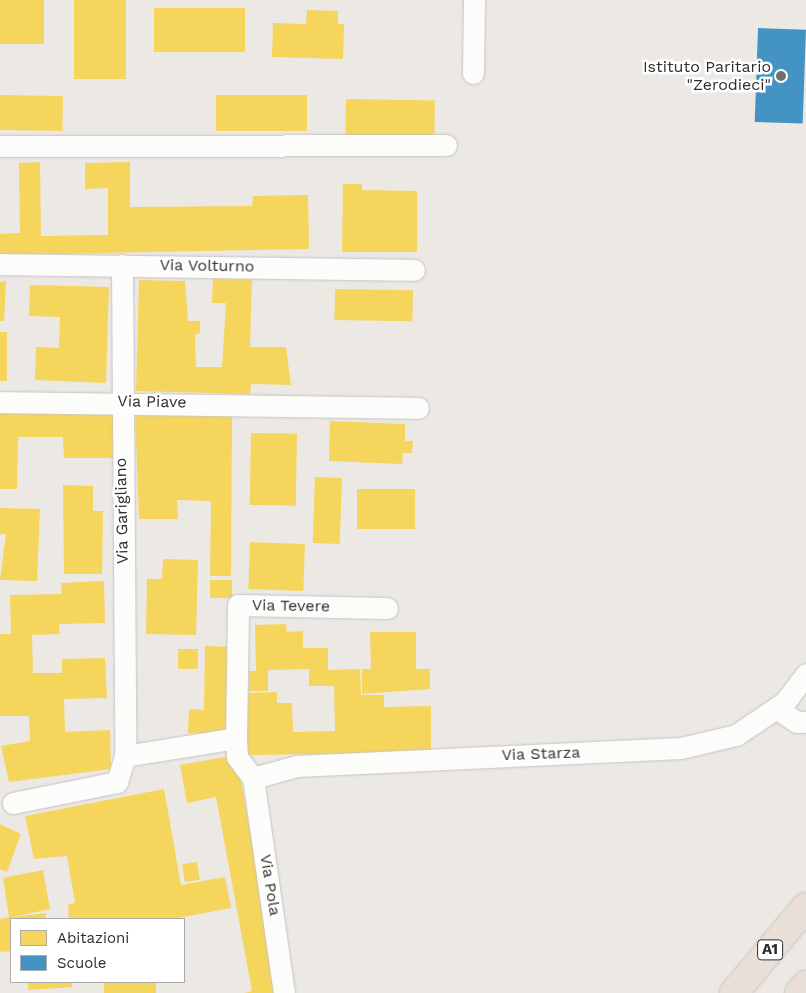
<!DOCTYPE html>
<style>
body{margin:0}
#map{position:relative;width:806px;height:993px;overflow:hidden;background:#ece8e4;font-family:"Work Sans",sans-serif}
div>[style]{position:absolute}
.homes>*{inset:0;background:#f6d55c;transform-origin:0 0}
.schools>*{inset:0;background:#4393c3;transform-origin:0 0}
.roads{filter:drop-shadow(0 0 1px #c5c4c5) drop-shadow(0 0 1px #c5c4c5)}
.minor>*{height:21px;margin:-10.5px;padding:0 10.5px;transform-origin:10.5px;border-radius:10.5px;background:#fcfcfb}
.motorway>*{height:28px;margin:-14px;padding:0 14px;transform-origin:14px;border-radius:14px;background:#eadfd6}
.dots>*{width:14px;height:14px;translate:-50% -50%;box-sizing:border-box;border:2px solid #fff;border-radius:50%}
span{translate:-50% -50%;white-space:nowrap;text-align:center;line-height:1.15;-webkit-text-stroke:5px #fff;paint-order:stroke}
.shield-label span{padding:1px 4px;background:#fff;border:1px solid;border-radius:4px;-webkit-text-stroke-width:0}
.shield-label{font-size:15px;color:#2e2e2e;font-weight:700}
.poi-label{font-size:16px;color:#2e2e2e}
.right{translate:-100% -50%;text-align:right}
.street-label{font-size:16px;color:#2e2e2e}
.legend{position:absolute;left:10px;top:918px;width:175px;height:65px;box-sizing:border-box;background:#fff;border:1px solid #ababab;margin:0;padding:6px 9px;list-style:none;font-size:15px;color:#2e2e2e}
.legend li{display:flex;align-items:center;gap:10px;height:25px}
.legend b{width:25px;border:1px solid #ababab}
</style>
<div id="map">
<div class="homes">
<div style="left:0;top:0;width:44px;height:44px"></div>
<div style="left:74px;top:0;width:52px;height:79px"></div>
<div style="left:154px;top:8px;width:91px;height:44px"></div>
<div style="clip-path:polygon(307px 10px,338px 11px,338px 24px,344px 24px,343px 59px,272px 57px,273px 23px,306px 24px)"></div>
<div style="left:0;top:95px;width:63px;height:35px;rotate:1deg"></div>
<div style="left:216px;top:95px;width:91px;height:36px"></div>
<div style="left:346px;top:99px;width:89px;height:36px;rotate:1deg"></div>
<div style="clip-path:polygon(40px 162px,41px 236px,108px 235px,108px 188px,85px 189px,85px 163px,130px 162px,130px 207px,252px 206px,253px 196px,308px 195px,309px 249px,0 255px,0 234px,20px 233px,19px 163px)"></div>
<div style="clip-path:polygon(343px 184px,362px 184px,362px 190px,417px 191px,417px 252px,342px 252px)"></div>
<div style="clip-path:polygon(213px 279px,252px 280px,250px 347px,286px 347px,291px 385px,251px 384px,250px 394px,136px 391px,139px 280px,185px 281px,188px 321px,200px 321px,200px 333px,195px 335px,196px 367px,222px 367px,226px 303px,212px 303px)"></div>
<div style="clip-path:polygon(6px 281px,4px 321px,0 321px,0 282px)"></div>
<div style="clip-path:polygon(30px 285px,109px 287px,106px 383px,35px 380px,36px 347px,59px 348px,60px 317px,29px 316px)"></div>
<div style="left:335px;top:289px;width:78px;height:31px;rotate:1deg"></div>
<div style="left:0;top:332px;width:7px;height:49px"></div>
<div style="clip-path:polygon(135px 411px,232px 415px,231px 576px,210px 576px,211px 501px,177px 500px,178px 519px,139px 519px)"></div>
<div style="clip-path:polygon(0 414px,115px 414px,114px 458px,64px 458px,63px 437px,18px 437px,17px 489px,0 489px)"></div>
<div style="clip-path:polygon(330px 421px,405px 424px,405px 441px,413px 441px,412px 453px,403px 453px,402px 464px,329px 461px)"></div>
<div style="left:251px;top:433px;width:46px;height:72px;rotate:1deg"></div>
<div style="left:315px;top:477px;width:27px;height:66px;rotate:2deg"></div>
<div style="clip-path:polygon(63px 485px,93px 486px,93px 511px,103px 511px,102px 574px,64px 574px)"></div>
<div style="left:357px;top:489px;width:58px;height:40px"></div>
<div style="clip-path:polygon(0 508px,40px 509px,37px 581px,0 580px,6px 534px,0 534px)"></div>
<div style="left:250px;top:542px;width:55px;height:47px;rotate:2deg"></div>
<div style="clip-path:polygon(163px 559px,198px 560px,196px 635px,146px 634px,147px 579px,162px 579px)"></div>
<div style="left:210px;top:580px;width:22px;height:18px"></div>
<div style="clip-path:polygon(104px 581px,105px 623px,59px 624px,60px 634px,32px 635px,33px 673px,62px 673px,62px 659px,105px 658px,107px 698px,64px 699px,65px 732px,110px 730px,111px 769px,9px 782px,1px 746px,30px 741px,29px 716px,0 716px,0 634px,11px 634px,10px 595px,62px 594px,61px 583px)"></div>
<div style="clip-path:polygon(286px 624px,287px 632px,303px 631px,303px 648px,328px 648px,328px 670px,360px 669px,361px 695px,384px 695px,384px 707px,431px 706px,431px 752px,247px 755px,246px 693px,277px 692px,277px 703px,292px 703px,293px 732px,335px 731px,334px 686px,309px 686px,309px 669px,268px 670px,268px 691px,249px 691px,249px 671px,256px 671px,255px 625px)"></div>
<div style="clip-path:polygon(370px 632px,416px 632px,416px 669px,430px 669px,430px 689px,362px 694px,362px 669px,371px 669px)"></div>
<div style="clip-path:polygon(205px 646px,233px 647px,232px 734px,188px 733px,189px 709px,204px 710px)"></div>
<div style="left:178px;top:649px;width:20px;height:20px"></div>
<div style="clip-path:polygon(236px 755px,278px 979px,275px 993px,244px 993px,252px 991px,216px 797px,187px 803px,180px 765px)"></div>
<div style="clip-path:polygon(164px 789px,181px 885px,225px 877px,231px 908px,173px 919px,69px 919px,68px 904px,75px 903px,67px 856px,34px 859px,25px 816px)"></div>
<div style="clip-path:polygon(0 824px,21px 834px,7px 872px,0 869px)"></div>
<div style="left:197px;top:862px;width:18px;height:15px;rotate:81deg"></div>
<div style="clip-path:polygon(43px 870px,50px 909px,13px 917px,46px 913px,46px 919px,11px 919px,11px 951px,0 952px,0 919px,9px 917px,3px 878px)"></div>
<div style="clip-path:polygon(28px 982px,72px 982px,72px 987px,28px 990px)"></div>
<div style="left:104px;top:982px;width:52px;height:11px"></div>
</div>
<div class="schools">
<div style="left:758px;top:28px;width:48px;height:94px;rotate:2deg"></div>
</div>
<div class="roads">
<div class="minor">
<div style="left:473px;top:73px;width:73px;rotate:-89.2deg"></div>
<div style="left:0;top:146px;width:446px;rotate:-0.1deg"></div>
<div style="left:0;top:264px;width:414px;rotate:0.8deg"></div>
<div style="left:122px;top:265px;width:491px;rotate:89.6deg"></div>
<div style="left:125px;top:756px;width:112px;rotate:-9.2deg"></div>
<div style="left:236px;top:738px;width:19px;rotate:87deg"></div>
<div style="left:237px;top:757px;width:26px;rotate:53deg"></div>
<div style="left:253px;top:778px;width:217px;rotate:81.8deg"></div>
<div style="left:0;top:402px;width:418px;rotate:0.8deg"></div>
<div style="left:776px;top:708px;width:25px;rotate:34deg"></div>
<div style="left:797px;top:722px;width:9px"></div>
<div style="left:236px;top:738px;width:133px;rotate:-89.1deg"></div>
<div style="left:238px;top:605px;width:149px;rotate:1.2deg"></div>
<div style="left:253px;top:778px;width:46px;rotate:-15.3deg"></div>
<div style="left:297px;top:766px;width:384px;rotate:-2.7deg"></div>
<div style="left:681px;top:748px;width:57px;rotate:-13.3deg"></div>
<div style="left:736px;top:735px;width:59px;rotate:-34deg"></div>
<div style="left:785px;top:702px;width:35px;rotate:-53deg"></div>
<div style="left:13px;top:803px;width:106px;rotate:-11.4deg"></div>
<div style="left:117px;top:782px;width:27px;rotate:-73deg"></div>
</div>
<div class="motorway">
<div style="left:734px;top:993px;width:112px;rotate:-50.1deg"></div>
<div style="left:799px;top:993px;width:11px;rotate:-49deg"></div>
</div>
</div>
<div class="dots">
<div style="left:781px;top:76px;background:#706f6e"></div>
</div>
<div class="shield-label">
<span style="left:770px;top:950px">A1</span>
</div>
<div class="poi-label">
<span class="right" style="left:771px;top:76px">Istituto Paritario<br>"Zerodieci"</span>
</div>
<div class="street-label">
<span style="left:207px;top:266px;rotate:1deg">Via Volturno</span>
<span style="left:152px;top:402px;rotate:1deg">Via Piave</span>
<span style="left:122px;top:511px;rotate:-91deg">Via Garigliano</span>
<span style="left:291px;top:606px;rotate:1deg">Via Tevere</span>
<span style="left:541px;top:754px;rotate:-2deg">Via Starza</span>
<span style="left:270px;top:885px;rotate:81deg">Via Pola</span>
</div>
<ul class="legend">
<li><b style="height:14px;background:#f6d55c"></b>Abitazioni</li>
<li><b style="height:14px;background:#4393c3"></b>Scuole</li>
</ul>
</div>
